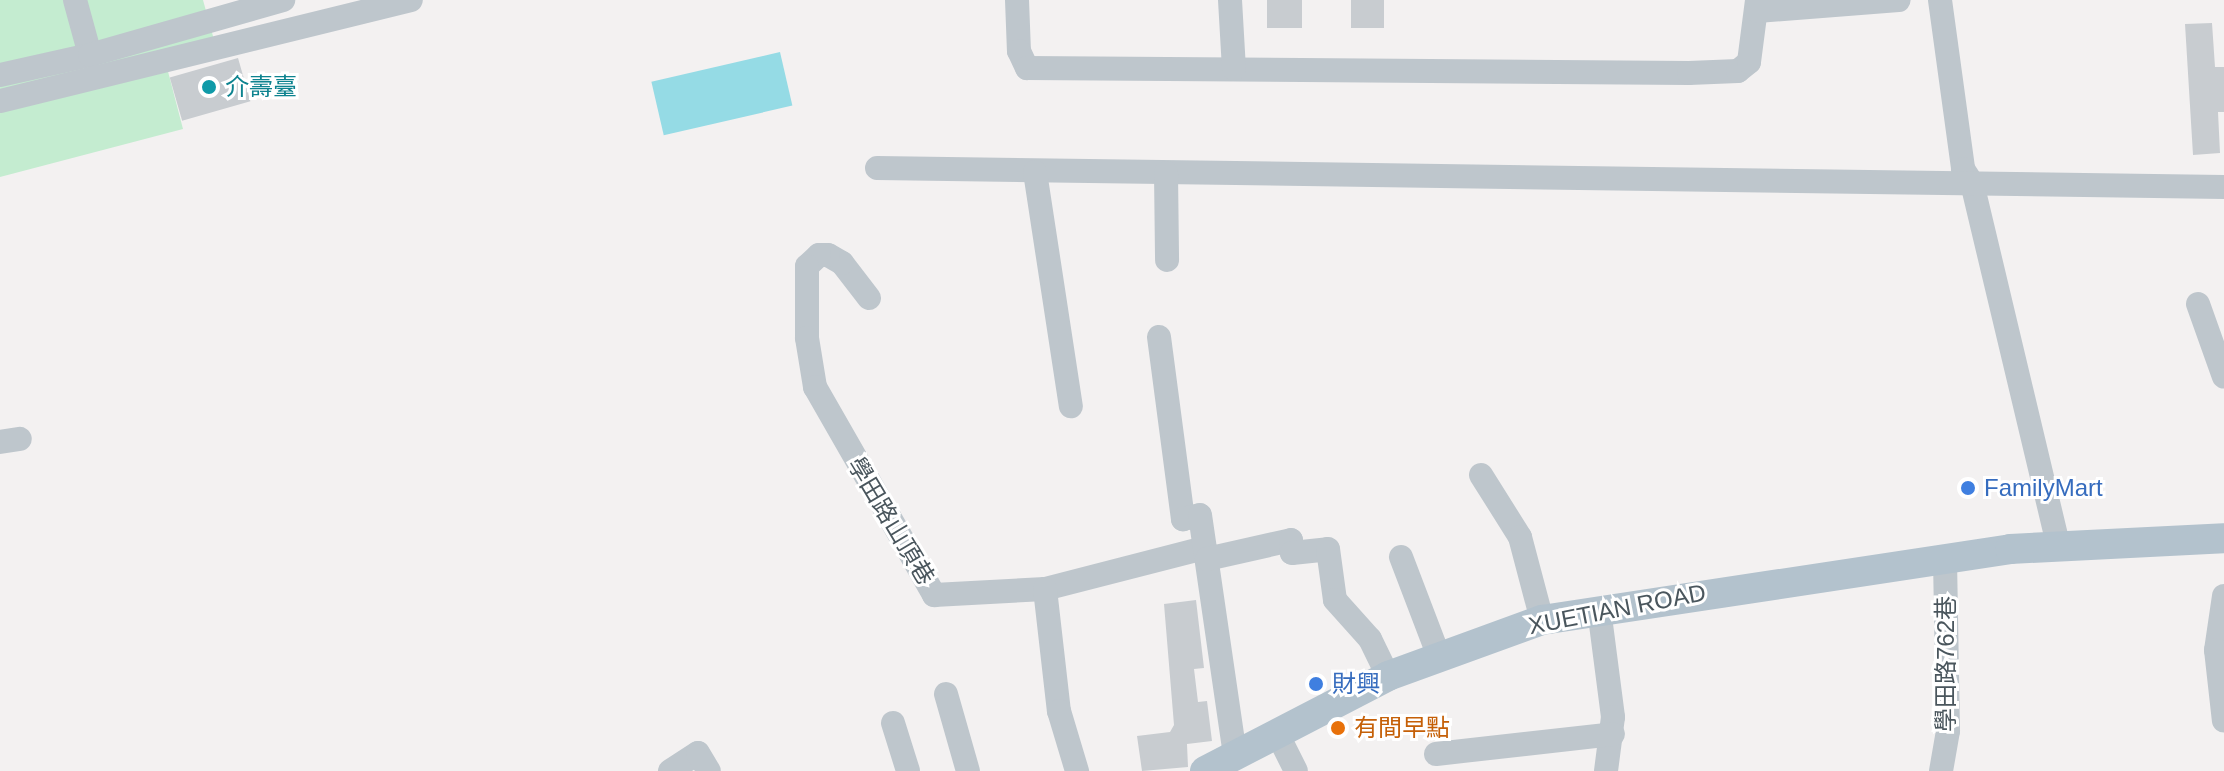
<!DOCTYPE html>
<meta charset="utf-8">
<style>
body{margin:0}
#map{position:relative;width:2224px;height:771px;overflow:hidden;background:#f3f1f1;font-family:Arial,"Noto Sans TC",sans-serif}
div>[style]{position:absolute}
.green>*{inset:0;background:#c4ecd0}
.water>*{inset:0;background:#95dbe5;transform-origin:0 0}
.building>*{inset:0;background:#c8ccd0;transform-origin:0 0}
.minor>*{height:24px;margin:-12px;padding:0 12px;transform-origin:12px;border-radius:12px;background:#bec6cc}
.major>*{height:30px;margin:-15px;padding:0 15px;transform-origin:15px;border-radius:15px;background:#b3c2cd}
.dots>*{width:22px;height:22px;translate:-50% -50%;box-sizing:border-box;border:4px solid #fff;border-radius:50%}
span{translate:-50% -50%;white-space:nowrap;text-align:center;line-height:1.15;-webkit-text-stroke:6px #fff;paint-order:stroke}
.culture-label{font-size:24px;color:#0d838f}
.left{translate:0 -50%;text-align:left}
.shop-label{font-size:24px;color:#366cbe}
.street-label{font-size:24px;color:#4a565d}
.food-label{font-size:24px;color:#c56008}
</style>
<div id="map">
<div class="green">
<div style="clip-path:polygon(0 0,203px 0,216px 47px,165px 60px,183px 129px,0 177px)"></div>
</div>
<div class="water">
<div style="left:780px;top:52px;width:55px;height:132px;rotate:77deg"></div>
</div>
<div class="building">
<div style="left:1267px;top:0;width:35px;height:28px"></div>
<div style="left:1351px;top:0;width:33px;height:28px"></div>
<div style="clip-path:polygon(2212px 23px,2215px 67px,2224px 67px,2224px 112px,2218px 112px,2220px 153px,2193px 155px,2185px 24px)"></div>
<div style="left:238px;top:58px;width:45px;height:71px;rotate:74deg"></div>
<div style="clip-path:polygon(1196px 600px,1204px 668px,1194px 669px,1198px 702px,1207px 701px,1212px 741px,1187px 744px,1188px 767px,1142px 771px,1137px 736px,1170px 732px,1174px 725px,1164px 604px)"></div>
</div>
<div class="minor">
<div style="left:75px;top:0;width:57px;rotate:74.7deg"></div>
<div style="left:1017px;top:0;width:51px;rotate:87.8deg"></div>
<div style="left:1019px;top:51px;width:19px;rotate:65deg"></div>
<div style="left:1027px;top:68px;width:662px;rotate:0.43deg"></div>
<div style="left:1689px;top:73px;width:49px;rotate:-2.3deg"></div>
<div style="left:1738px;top:71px;width:14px;rotate:-39deg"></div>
<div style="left:1749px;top:62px;width:63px;rotate:-82.6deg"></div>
<div style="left:1230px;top:0;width:69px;rotate:86.7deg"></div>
<div style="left:1940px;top:0;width:171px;rotate:82.2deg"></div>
<div style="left:1963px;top:169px;width:17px;rotate:57deg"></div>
<div style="left:1972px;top:183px;width:371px;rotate:76.6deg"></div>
<div style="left:1757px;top:11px;width:142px;rotate:-4.4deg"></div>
<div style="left:0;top:75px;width:92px;rotate:-12.5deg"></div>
<div style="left:90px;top:55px;width:201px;rotate:-15.9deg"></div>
<div style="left:0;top:101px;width:423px;rotate:-13.8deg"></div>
<div style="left:877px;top:168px;width:1347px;rotate:0.81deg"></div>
<div style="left:1035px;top:172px;width:237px;rotate:81.3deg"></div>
<div style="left:1166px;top:173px;width:87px;rotate:89.3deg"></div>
<div style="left:869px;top:298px;width:44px;rotate:-127.6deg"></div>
<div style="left:842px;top:263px;width:16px;rotate:-150deg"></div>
<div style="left:828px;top:255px;width:9px;rotate:180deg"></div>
<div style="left:819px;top:255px;width:16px;rotate:137deg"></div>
<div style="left:807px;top:266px;width:72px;rotate:90deg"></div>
<div style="left:807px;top:338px;width:50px;rotate:80.7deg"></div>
<div style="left:815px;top:387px;width:240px;rotate:60.2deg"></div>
<div style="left:934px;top:595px;width:111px;rotate:-3.1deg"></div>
<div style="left:1045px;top:589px;width:165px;rotate:-14.4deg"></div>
<div style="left:2198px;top:304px;width:77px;rotate:70.4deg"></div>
<div style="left:1159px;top:337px;width:184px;rotate:82.5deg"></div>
<div style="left:1183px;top:519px;width:17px;rotate:-13deg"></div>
<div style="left:1200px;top:515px;width:242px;rotate:81.7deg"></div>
<div style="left:0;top:442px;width:20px;rotate:-9deg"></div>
<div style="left:1481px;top:475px;width:73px;rotate:57.8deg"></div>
<div style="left:1520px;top:537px;width:86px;rotate:75.2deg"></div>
<div style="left:1401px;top:557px;width:104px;rotate:69.1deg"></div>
<div style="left:1207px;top:559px;width:86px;rotate:-12.7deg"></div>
<div style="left:1291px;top:540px;width:13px;rotate:86deg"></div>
<div style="left:1292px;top:553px;width:36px;rotate:-6deg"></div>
<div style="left:1328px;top:549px;width:51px;rotate:82.2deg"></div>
<div style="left:1335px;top:600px;width:52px;rotate:48.1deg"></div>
<div style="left:1370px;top:639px;width:41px;rotate:64.1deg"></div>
<div style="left:1045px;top:589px;width:123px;rotate:83.5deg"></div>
<div style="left:1059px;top:711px;width:63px;rotate:73.3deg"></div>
<div style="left:2224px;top:596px;width:55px;rotate:98.4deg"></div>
<div style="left:2216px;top:650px;width:71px;rotate:83.6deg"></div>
<div style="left:1599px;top:609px;width:109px;rotate:82.6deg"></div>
<div style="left:1613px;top:717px;width:54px;rotate:97.4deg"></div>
<div style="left:946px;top:694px;width:80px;rotate:74.1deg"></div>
<div style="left:893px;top:723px;width:50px;rotate:72.6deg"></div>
<div style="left:1277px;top:733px;width:42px;rotate:63.4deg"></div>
<div style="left:1436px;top:754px;width:178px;rotate:-6.4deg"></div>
<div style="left:670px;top:771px;width:33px;rotate:-33deg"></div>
<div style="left:698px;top:753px;width:21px;rotate:59deg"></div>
<div style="left:1941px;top:771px;width:41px;rotate:-80.1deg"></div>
<div style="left:1948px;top:731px;width:174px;rotate:-91deg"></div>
</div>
<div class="major">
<div style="left:1205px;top:771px;width:206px;rotate:-27.4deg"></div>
<div style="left:1388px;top:676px;width:164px;rotate:-20deg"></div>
<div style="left:1542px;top:620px;width:473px;rotate:-8.6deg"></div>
<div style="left:2010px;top:549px;width:214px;rotate:-2.9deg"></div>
</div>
<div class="dots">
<div style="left:209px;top:87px;background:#0f9aa8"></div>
<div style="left:1968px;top:488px;background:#3f7fe0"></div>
<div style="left:1316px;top:684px;background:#3f7fe0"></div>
<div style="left:1338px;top:728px;background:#e8710a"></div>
</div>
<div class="culture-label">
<span class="left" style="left:225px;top:87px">介壽臺</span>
</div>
<div class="shop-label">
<span class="left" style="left:1984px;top:488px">FamilyMart</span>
<span class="left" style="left:1332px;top:684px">財興</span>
</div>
<div class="street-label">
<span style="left:891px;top:521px;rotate:59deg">學田路山頂巷</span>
<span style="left:1617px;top:609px;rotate:-11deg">XUETIAN ROAD</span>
<span style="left:1946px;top:664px;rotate:-90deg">學田路762巷</span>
</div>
<div class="food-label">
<span class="left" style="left:1354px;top:728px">有間早點</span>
</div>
</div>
